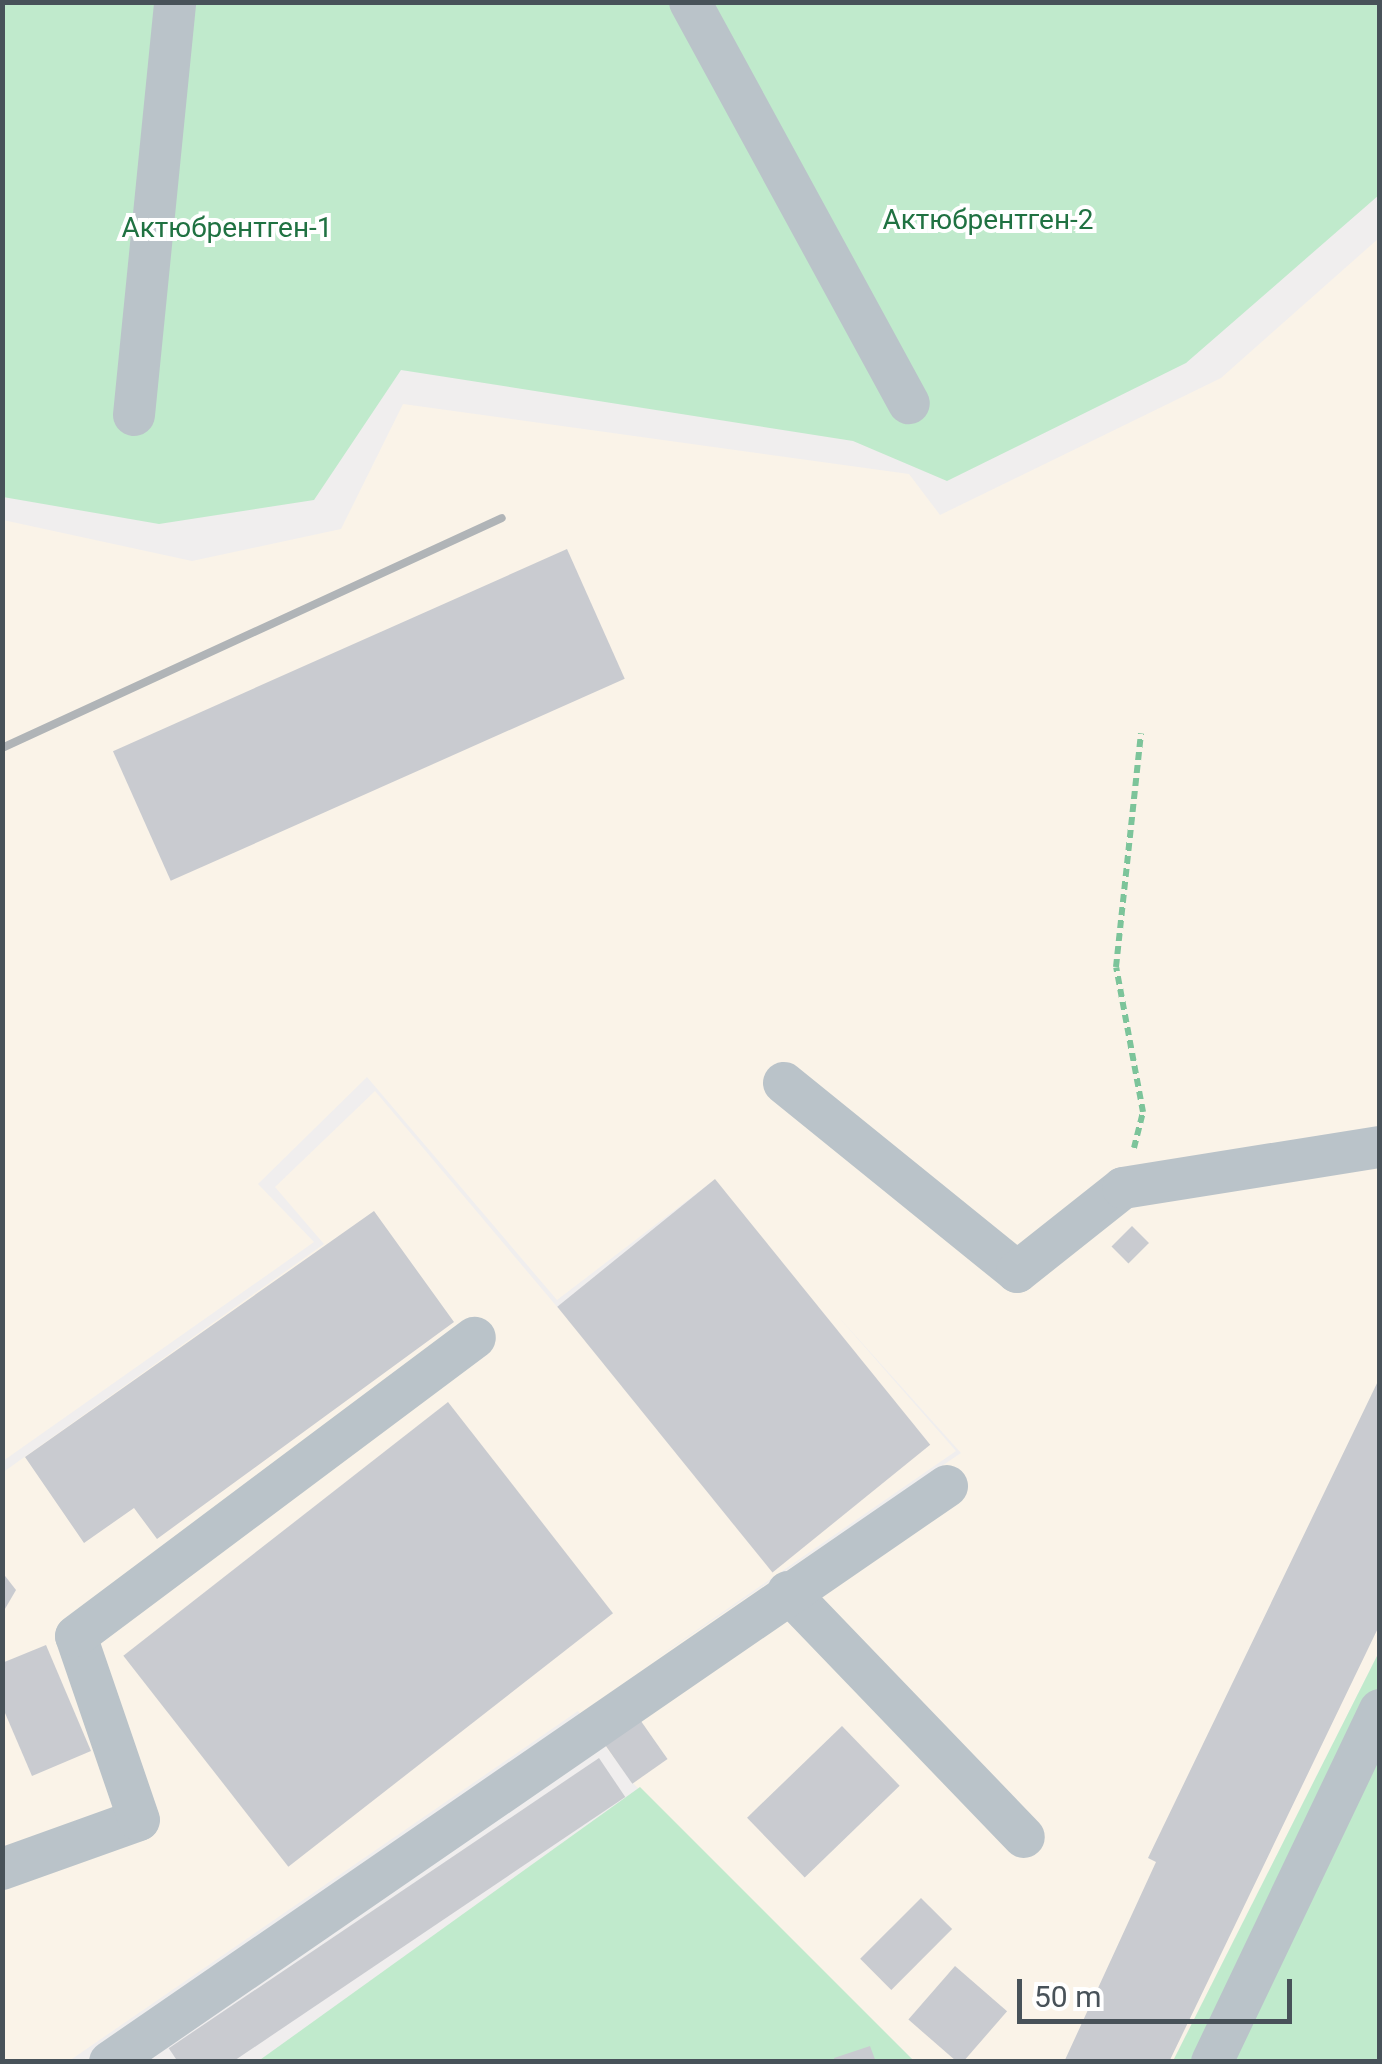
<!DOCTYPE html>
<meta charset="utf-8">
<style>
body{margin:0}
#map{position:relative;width:1382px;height:2064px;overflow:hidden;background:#f0eeee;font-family:Roboto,sans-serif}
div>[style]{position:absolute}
.commercial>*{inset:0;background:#faf3e8}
.green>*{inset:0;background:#c0eacc}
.building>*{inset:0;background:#c9cbd0;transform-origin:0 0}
.path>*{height:6px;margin-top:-3px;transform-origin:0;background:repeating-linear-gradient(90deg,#7cc49a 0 8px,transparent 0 13px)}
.minor>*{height:42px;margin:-21px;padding:0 21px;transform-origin:21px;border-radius:21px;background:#bac3c9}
.rail>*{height:8px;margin:-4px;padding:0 4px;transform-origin:4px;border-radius:4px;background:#b0b4b7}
span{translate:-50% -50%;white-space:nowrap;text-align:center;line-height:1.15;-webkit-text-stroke:8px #fff;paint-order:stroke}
.park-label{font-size:28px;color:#207242}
.frame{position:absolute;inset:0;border:5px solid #485259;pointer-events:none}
.scale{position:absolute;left:1017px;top:1979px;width:275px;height:45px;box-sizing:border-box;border:5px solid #485259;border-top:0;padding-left:12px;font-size:30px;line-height:35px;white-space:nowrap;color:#485259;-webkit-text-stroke:8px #fff;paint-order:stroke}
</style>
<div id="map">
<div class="commercial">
<div style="clip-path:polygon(evenodd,1379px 238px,1379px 1652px,1173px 2061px,914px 2061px,634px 1784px,578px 1711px,69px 2061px,3px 2061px,2px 1473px,324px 1244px,275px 1187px,375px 1091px,558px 1308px,714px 1180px,557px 1300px,367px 1077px,258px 1184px,314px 1242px,3px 1461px,3px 520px,192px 561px,341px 529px,403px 404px,909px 474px,940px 515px,1221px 378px,1379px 238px,835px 1313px,961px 1453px,636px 1672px,956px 1451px,835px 1313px)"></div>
</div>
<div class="green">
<div style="clip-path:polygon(2px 3px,1379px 3px,1379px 195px,1186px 363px,947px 481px,853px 441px,401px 370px,314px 500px,159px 524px,3px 497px)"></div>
<div style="clip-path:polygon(1379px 1652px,1379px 2061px,1173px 2061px)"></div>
<div style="clip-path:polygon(640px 1787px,914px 2061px,257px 2062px)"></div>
</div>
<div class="building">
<div style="left:567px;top:549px;width:142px;height:497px;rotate:66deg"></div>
<div style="left:715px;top:1179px;width:342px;height:203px;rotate:51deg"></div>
<div style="clip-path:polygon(374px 1211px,454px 1322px,157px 1539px,134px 1508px,84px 1543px,25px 1457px)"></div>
<div style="left:1132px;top:1226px;width:24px;height:29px;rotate:45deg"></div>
<div style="clip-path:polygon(1380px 1377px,1380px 1624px,1169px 2062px,1064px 2062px,1156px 1862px,1148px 1858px)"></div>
<div style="left:448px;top:1402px;width:268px;height:412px;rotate:52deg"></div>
<div style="clip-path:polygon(2px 1572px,16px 1590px,2px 1614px)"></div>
<div style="clip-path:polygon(46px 1645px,91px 1751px,32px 1776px,2px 1706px,2px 1663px)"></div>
<div style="left:636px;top:1714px;width:55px;height:43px;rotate:55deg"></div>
<div style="left:842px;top:1726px;width:83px;height:132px;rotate:46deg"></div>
<div style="left:599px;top:1758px;width:47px;height:519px;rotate:56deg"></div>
<div style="left:921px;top:1898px;width:44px;height:86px;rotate:45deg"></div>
<div style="left:955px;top:1966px;width:69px;height:71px;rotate:41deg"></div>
<div style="clip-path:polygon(870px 2046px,876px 2062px,835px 2062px,834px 2058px)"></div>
</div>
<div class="path">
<div style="left:1134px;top:1148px;width:37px;rotate:-76deg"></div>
<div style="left:1143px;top:1112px;width:147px;rotate:-100.5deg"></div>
<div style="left:1116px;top:967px;width:235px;rotate:-83.9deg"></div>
</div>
<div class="minor">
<div style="left:690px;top:2px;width:457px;rotate:61.4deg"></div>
<div style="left:134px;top:415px;width:415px;rotate:-84.3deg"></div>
<div style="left:784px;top:1083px;width:300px;rotate:39deg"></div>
<div style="left:1017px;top:1272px;width:135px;rotate:-38.4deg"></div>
<div style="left:1123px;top:1188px;width:260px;rotate:-9.1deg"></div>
<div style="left:788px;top:1592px;width:340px;rotate:46.1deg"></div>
<div style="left:2px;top:1869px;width:145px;rotate:-19.7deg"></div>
<div style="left:139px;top:1820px;width:194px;rotate:-108.9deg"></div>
<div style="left:76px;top:1636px;width:498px;rotate:-36.8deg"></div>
<div style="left:110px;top:2062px;width:1016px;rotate:-34.53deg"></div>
<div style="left:1212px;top:2062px;width:390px;rotate:-64.5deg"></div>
</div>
<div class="rail">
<div style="left:2px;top:748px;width:550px;rotate:-24.7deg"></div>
</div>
<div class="park-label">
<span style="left:988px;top:220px">Актюбрентген-2</span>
<span style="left:227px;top:228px">Актюбрентген-1</span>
</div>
<div class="frame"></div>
<div class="scale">50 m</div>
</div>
